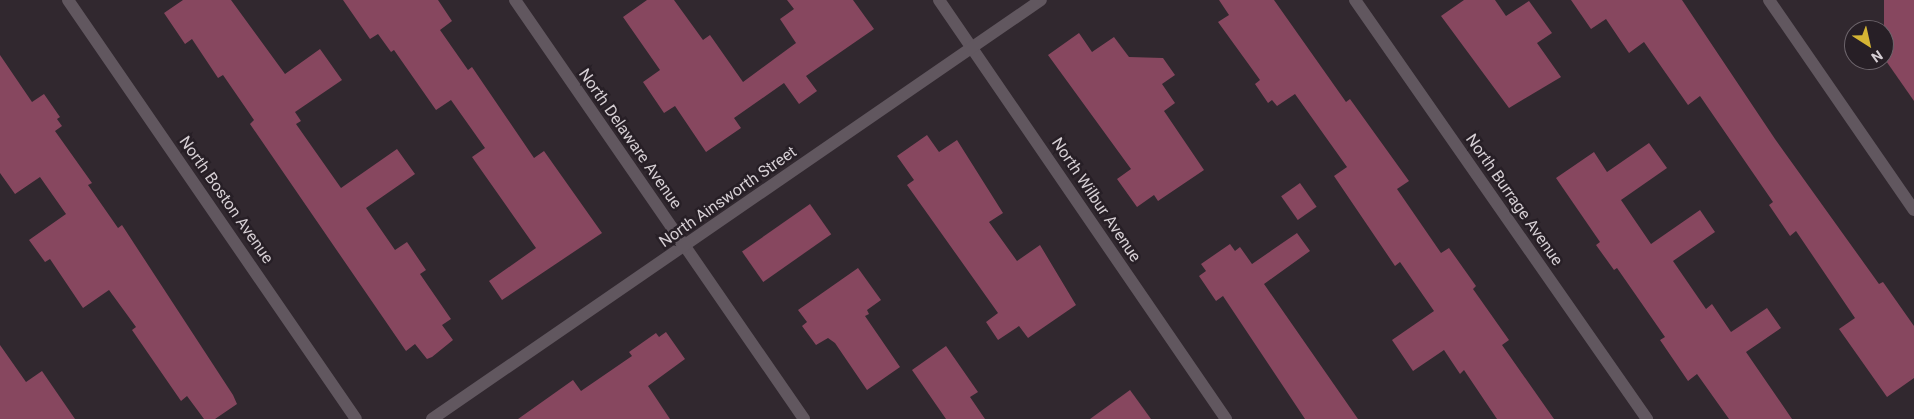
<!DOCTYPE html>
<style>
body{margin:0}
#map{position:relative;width:1914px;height:419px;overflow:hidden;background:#31282f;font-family:Roboto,sans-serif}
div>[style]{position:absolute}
.building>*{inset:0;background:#87475f;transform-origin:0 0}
.street>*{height:12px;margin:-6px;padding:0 6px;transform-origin:6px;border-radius:6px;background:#61575f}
.secondary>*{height:12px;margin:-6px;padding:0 6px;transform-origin:6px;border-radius:6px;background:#61575f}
span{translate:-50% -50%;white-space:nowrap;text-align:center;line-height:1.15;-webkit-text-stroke:5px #271f26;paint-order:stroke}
.street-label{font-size:16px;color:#d6cfd4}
.north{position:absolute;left:1844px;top:20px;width:50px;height:50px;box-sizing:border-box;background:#271f26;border:1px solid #6d656c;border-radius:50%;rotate:145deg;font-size:14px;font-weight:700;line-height:20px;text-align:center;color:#d6cfd4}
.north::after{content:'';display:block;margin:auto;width:18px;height:22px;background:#d5b534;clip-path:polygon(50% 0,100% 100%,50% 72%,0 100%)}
</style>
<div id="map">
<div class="building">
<div style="clip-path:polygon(183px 0,231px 0,285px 74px,320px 49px,342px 80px,295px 112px,301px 121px,296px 124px,341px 188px,397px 149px,415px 174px,366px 208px,395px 250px,407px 242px,426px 270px,420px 274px,451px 319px,442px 325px,453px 340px,432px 357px,427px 359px,415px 344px,406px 351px,250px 124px,254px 120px,223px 75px,218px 78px,192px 39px,185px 44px,164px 13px)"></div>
<div style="clip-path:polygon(343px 0,438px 0,452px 21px,440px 30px,468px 70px,472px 67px,534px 158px,544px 151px,602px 233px,502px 300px,489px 281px,536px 248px,472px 157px,485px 148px,451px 100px,436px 110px,394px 50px,391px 52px,378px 34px,370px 39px)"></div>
<div style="clip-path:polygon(647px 0,674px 0,703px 40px,710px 35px,743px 82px,796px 43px,780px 19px,794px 9px,787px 0,853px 0,874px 29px,806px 76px,817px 91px,799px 104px,784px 83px,734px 118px,741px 128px,706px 152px,675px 106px,664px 113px,643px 82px,660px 70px,623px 17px)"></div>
<div style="clip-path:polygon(1219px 0,1274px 0,1346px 102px,1350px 99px,1409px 181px,1397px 189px,1441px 253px,1449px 248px,1476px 286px,1473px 289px,1509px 340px,1502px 345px,1554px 419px,1497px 419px,1464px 370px,1460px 374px,1444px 350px,1413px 371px,1392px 340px,1434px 311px,1400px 262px,1395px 266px,1334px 176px,1347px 167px,1295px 94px,1277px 106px,1272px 100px,1268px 103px,1255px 84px,1260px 80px,1218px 22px,1229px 15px)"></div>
<div style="clip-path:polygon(1464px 0,1495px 0,1506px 16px,1529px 1px,1552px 33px,1537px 43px,1561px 77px,1509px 108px,1441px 16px)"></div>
<div style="clip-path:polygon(1571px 0,1682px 0,1775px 139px,1879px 284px,1883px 282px,1914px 326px,1914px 378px,1887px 397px,1839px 329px,1855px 318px,1796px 231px,1790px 236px,1769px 205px,1773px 202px,1700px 96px,1688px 105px,1644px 42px,1629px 53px,1606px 19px,1591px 29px)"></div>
<div style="clip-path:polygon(1884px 0,1914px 0,1914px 101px,1884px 58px)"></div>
<div style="clip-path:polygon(1079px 33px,1092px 52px,1114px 37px,1129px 57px,1163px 58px,1175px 75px,1162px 84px,1175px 103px,1164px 111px,1204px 170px,1158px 201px,1154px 195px,1137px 207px,1117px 179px,1131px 169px,1048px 55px)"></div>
<div style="clip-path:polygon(0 55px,32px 102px,44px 94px,60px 117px,57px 119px,62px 126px,55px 131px,92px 183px,88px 185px,118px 228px,122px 225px,233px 395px,237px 404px,215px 419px,204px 419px,187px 396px,181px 401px,132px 330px,136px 327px,109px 290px,83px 308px,50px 259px,45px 262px,29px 240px,66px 214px,40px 177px,15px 194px,0 173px)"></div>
<div style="clip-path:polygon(927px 135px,939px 152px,957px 140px,1003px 213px,989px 222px,1017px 261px,1040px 245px,1076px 305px,1028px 338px,1019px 326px,998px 340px,986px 322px,998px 313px,907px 185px,914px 180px,897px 156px)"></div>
<div style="clip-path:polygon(1649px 143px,1667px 168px,1621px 200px,1651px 244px,1700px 210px,1715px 232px,1673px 261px,1706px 309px,1712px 304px,1731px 332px,1767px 308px,1781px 328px,1746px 352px,1792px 419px,1729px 419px,1697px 374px,1688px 381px,1660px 340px,1665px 337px,1617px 268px,1614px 270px,1596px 245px,1600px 242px,1556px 178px,1594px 152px,1607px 172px)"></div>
<div style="left:1300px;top:183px;width:29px;height:23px;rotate:55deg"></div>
<div style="left:810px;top:204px;width:37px;height:83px;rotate:55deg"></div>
<div style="clip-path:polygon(1297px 233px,1310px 251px,1264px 284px,1358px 419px,1305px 419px,1223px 296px,1216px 301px,1199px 276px,1206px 271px,1201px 264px,1230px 244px,1235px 251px,1240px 247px,1252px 264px)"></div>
<div style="clip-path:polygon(858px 268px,881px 300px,867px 310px,869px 314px,865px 316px,900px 367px,867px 390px,835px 343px,828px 338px,816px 345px,802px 326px,807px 322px,798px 310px)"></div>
<div style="clip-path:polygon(666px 332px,685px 359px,648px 386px,670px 419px,518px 419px,573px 380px,581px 391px,632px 356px,629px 352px,656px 333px,659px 337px)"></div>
<div style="clip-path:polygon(0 345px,26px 382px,42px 371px,75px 419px,0 419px)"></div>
<div style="clip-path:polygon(946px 346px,978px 392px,970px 397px,985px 419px,946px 419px,912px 370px)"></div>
<div style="clip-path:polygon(1130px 390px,1151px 419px,1090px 419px)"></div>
</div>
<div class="street">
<div style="left:68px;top:0;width:508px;rotate:55.5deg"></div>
<div style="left:515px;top:0;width:509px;rotate:55.4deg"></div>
<div style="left:939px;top:0;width:508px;rotate:55.59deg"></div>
<div style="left:1355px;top:0;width:511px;rotate:55.13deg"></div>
<div style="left:432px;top:419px;width:739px;rotate:-34.53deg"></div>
</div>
<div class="secondary">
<div style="left:1769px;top:0;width:255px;rotate:55.4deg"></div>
</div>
<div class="street-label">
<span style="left:630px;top:139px;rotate:55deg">North Delaware Avenue</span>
<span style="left:728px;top:197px;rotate:-35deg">North Ainsworth Street</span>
<span style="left:226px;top:200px;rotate:55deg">North Boston Avenue</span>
<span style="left:1096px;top:200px;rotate:56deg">North Wilbur Avenue</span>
<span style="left:1514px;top:200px;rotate:55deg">North Burrage Avenue</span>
</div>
<div class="north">N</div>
</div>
